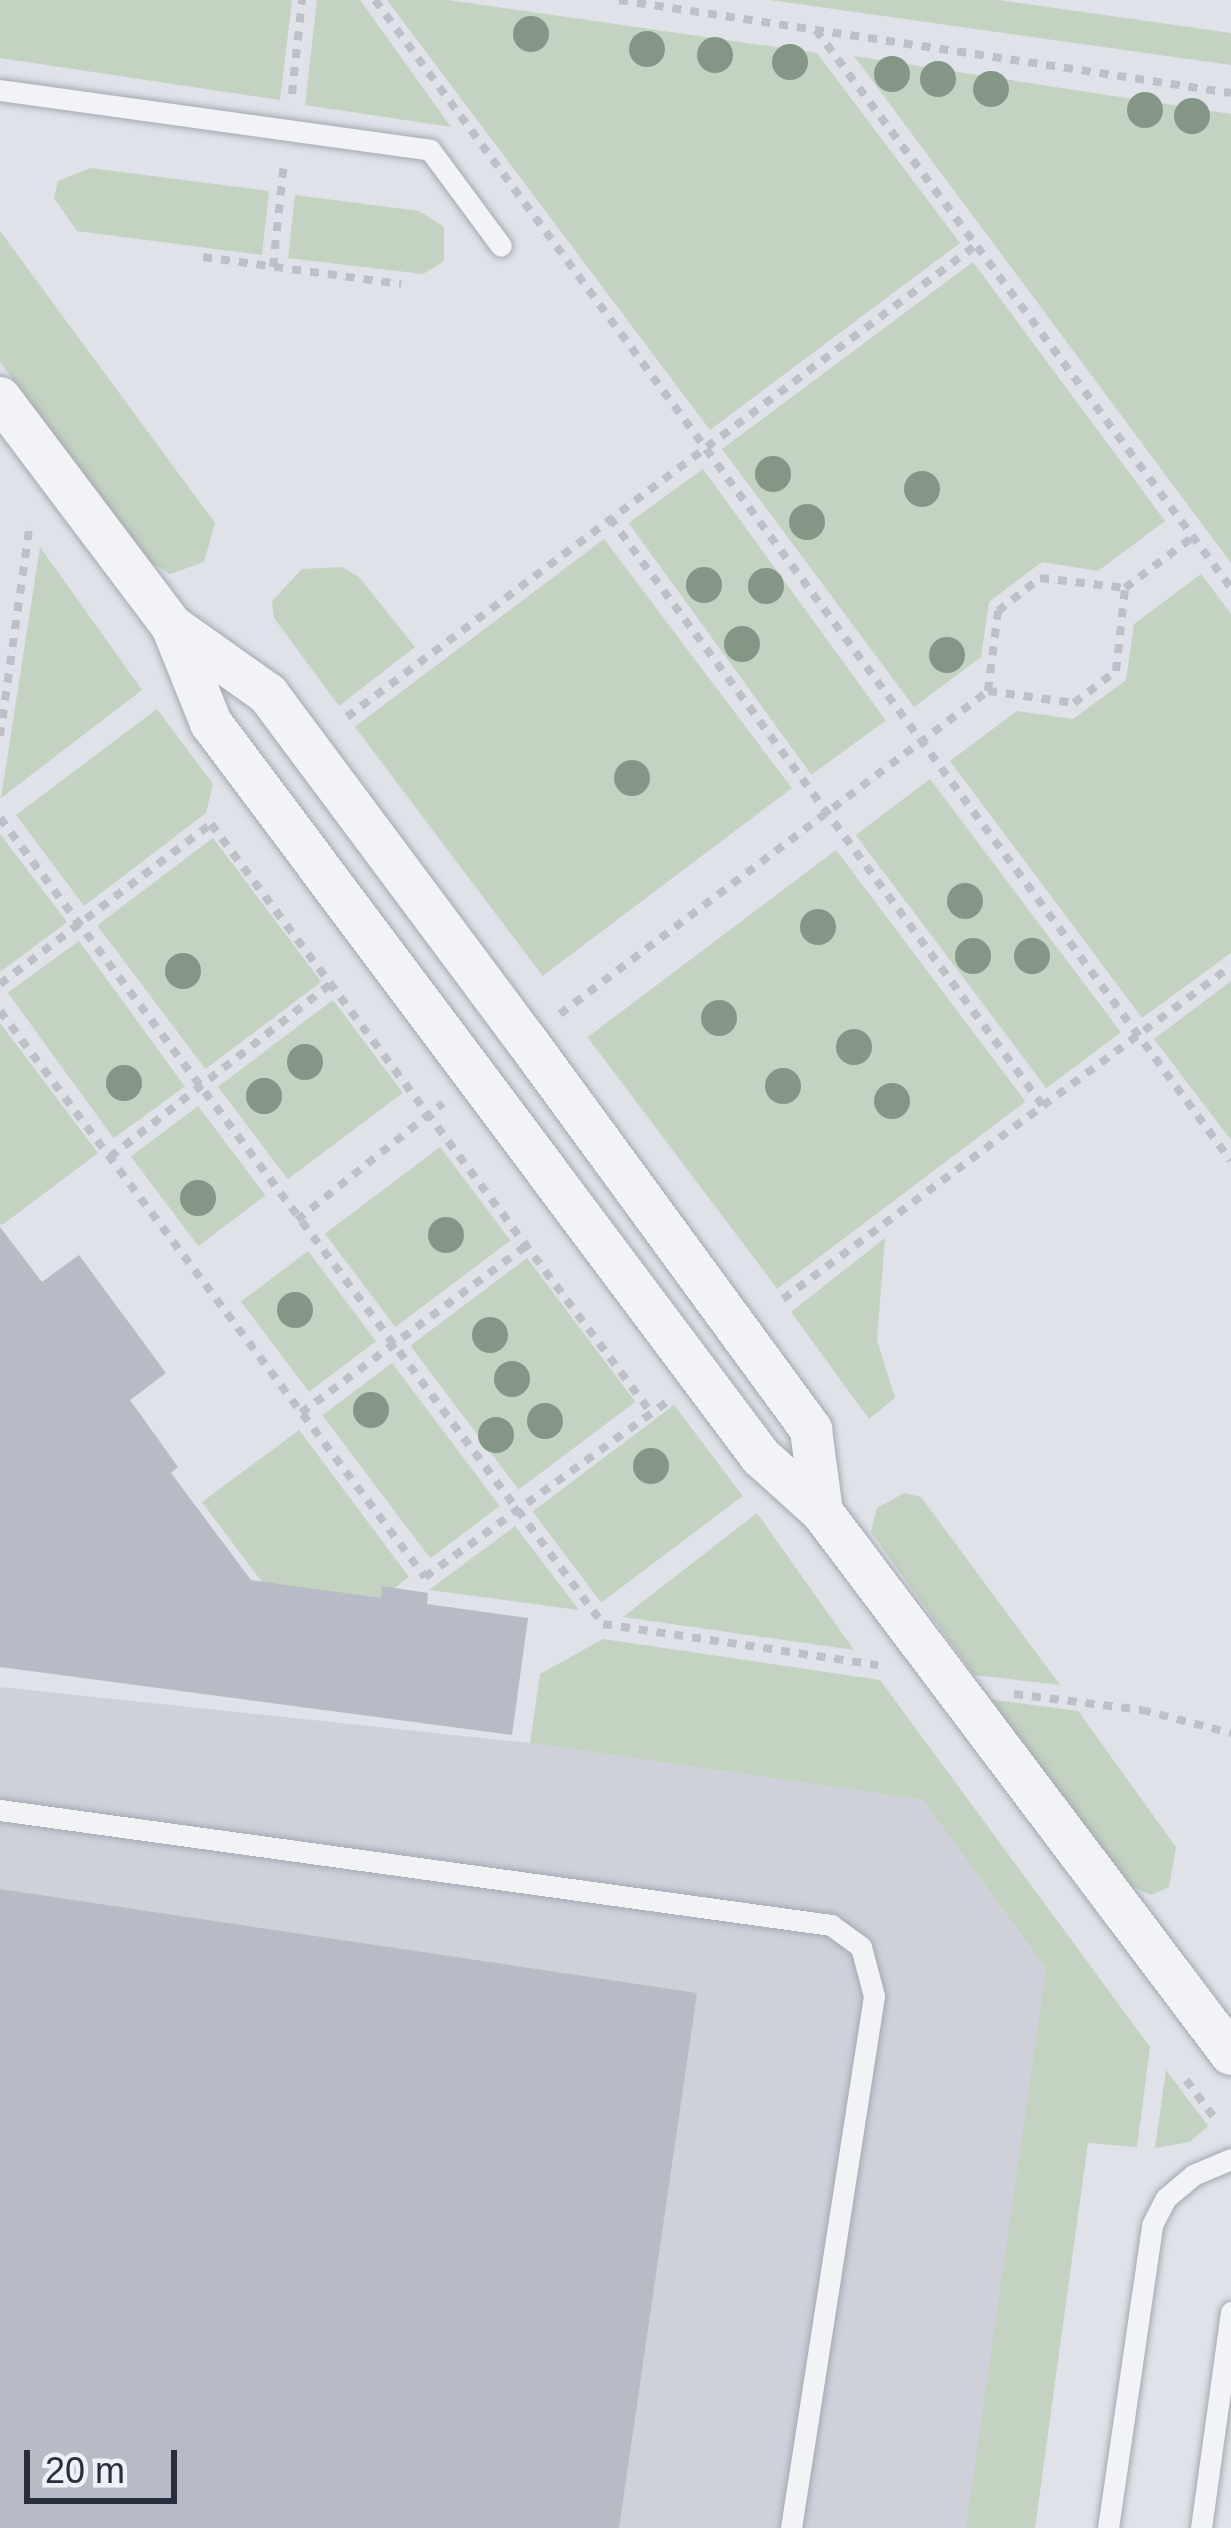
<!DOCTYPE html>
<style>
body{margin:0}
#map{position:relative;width:1231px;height:2528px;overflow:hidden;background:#dfe2e8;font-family:Arial,sans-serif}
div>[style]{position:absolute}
.built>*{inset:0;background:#ced1da}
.green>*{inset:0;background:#c3d2c1;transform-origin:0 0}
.building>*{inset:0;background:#b7bbc5}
.path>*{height:8px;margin-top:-4px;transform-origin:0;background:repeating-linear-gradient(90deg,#bec0c7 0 9px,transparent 0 18px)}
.roads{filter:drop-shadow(0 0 3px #a5a8b2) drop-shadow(0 0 3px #a5a8b2)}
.service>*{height:21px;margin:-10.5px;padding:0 10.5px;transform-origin:10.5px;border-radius:10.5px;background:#f2f3f7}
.minor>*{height:42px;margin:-21px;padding:0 21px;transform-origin:21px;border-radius:21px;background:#f2f3f7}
.trees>*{width:36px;height:36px;margin:-18px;border-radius:50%;background:#849787}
span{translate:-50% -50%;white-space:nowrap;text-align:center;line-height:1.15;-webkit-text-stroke:12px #eff1f6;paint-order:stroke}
.scale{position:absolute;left:24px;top:2450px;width:153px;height:54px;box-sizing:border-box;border:6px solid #292e3f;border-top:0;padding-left:15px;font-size:36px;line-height:42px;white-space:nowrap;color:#292e3f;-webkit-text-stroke:9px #eff1f6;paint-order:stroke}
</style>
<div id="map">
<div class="built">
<div style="clip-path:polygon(0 1687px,530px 1743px,923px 1800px,1053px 1979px,974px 2528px,0 2528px)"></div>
</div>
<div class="green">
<div style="clip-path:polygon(0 0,292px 0,280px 100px,0 58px)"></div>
<div style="clip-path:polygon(317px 0,360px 0,451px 127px,305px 105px)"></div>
<div style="clip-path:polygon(387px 0,448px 0,817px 53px,960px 243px,710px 430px)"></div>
<div style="clip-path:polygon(770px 0,998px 0,1231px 33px,1231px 65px)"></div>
<div style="clip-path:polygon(854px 56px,1231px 114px,1231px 563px)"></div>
<div style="clip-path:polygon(90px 168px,269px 191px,262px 255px,77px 231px,54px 198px,58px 181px)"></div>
<div style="clip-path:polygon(295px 195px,419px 211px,444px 227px,444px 261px,423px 274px,288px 258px)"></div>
<div style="clip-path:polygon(0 231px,215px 523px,204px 562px,170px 574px,145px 559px,0 362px)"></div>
<div style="clip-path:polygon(973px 262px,1165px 521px,1098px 571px,1042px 562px,989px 602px,981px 657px,914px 707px,722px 449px)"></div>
<div style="left:703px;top:469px;width:311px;height:92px;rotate:54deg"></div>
<div style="left:604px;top:539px;width:312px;height:312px;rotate:53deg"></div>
<div style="clip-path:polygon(40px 547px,142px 690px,1px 798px)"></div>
<div style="clip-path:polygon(342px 567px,359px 577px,415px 647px,339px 706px,274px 618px,272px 601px,302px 569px)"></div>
<div style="clip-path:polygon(1201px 574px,1231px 614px,1231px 953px,1142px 1018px,950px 761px,1017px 711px,1073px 719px,1126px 680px,1134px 624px)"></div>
<div style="clip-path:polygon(157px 709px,213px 784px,206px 813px,84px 906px,16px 815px)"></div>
<div style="left:930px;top:779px;width:317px;height:93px;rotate:53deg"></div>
<div style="clip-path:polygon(0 834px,67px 922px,0 972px)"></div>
<div style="left:213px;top:838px;width:180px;height:145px;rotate:53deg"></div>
<div style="left:836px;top:850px;width:315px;height:311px;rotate:53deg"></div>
<div style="left:79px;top:941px;width:180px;height:88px;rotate:54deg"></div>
<div style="clip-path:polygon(1231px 981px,1231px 1140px,1154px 1039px)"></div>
<div style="left:333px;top:1000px;width:116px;height:144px;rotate:53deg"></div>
<div style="clip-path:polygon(0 1023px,98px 1153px,2px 1225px,0 1223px)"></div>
<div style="left:198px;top:1106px;width:112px;height:84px;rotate:53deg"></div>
<div style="left:440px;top:1147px;width:117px;height:144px;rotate:53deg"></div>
<div style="clip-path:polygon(885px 1238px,877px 1340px,895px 1398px,869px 1419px,791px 1312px)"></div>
<div style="left:308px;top:1251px;width:113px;height:84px;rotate:53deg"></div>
<div style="left:527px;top:1258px;width:180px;height:146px;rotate:53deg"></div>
<div style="left:392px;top:1363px;width:179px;height:87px;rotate:53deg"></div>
<div style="left:674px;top:1405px;width:114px;height:177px;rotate:53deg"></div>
<div style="clip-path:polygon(299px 1430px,409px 1577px,367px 1608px,268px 1590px,202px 1502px)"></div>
<div style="clip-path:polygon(904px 1493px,921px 1497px,1060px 1685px,974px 1675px,871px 1532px,877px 1508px)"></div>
<div style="clip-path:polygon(757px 1513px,854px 1650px,623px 1617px)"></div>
<div style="clip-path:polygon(515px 1526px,579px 1610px,429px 1590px)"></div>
<div style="clip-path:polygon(603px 1639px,880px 1680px,1150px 2047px,1137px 2147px,1088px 2143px,1035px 2528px,966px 2528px,1046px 1969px,923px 1800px,530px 1743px,540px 1674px)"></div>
<div style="clip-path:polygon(988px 1699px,1078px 1711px,1176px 1847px,1169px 1887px,1151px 1895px,1128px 1885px)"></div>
<div style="clip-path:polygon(1166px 2070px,1208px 2126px,1190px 2142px,1155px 2148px)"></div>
</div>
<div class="building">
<div style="clip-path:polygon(0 1227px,42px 1282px,79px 1255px,166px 1373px,130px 1400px,178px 1467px,171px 1473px,251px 1580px,381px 1598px,382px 1586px,428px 1593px,427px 1604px,528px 1618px,512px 1735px,0 1667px)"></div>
<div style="clip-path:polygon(0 1889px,697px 1993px,619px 2528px,0 2528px)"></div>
</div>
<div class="path">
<div style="left:375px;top:0;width:1442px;rotate:53.6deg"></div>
<div style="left:619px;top:0;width:619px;rotate:8.64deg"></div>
<div style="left:816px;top:30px;width:695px;rotate:53.36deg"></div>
<div style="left:292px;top:94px;width:95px;rotate:-83.9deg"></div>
<div style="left:203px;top:257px;width:200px;rotate:7.8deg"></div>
<div style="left:273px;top:267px;width:105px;rotate:-84deg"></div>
<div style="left:610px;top:518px;width:730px;rotate:53.63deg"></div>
<div style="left:988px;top:691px;width:81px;rotate:-82.9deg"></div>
<div style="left:998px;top:611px;width:53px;rotate:-38.2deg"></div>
<div style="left:1040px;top:578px;width:86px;rotate:6.7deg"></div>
<div style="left:347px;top:717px;width:786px;rotate:-36.88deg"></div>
<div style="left:0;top:736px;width:216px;rotate:-82deg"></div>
<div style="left:0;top:818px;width:1007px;rotate:53.2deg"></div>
<div style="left:603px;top:1624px;width:278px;rotate:8.5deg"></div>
<div style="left:0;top:984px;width:265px;rotate:-37.2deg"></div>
<div style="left:211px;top:824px;width:732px;rotate:53.22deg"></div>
<div style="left:0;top:1011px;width:708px;rotate:53.1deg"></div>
<div style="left:425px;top:1577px;width:299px;rotate:-35.9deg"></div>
<div style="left:560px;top:1014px;width:536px;rotate:-37.04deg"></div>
<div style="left:988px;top:691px;width:87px;rotate:7.9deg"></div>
<div style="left:1074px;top:703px;width:53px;rotate:-37.3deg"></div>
<div style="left:1116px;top:671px;width:83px;rotate:-83.8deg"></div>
<div style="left:1125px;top:588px;width:85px;rotate:-36.9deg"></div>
<div style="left:110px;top:1157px;width:281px;rotate:-38.1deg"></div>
<div style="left:297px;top:1220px;width:187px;rotate:-38.7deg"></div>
<div style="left:783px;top:1299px;width:558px;rotate:-36.62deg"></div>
<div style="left:301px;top:1413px;width:280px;rotate:-36.6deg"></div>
<div style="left:1014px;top:1694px;width:129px;rotate:7.1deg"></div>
<div style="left:1142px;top:1710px;width:92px;rotate:14.5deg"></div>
<div style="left:1186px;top:2080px;width:45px;rotate:53.1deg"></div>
</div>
<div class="roads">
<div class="service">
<div style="left:0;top:90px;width:434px;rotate:7.9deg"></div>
<div style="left:430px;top:150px;width:119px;rotate:53.5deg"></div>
<div style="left:0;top:1810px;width:839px;rotate:7.88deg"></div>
<div style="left:831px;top:1925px;width:37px;rotate:36deg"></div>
<div style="left:861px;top:1947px;width:51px;rotate:75.1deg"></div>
<div style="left:874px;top:1996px;width:538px;rotate:98.87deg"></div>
<div style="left:1108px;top:2528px;width:306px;rotate:-81.7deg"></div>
<div style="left:1152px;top:2225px;width:30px;rotate:-63deg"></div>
<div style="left:1166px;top:2198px;width:35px;rotate:-40deg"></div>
<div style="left:1193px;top:2175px;width:41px;rotate:-22.8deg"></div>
<div style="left:1201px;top:2528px;width:218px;rotate:-82.1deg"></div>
</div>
<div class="minor">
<div style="left:0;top:398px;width:286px;rotate:53deg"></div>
<div style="left:172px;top:626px;width:105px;rotate:68.1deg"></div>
<div style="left:211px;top:723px;width:917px;rotate:53.16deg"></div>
<div style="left:761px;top:1457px;width:82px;rotate:42deg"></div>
<div style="left:822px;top:1512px;width:679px;rotate:52.96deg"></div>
<div style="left:172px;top:626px;width:118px;rotate:35.3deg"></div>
<div style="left:268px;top:694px;width:432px;rotate:53.3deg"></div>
<div style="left:526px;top:1040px;width:483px;rotate:53.8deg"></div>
<div style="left:811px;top:1430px;width:83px;rotate:82.4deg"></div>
</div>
</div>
<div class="trees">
<div style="left:531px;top:34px"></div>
<div style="left:647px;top:49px"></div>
<div style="left:715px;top:55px"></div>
<div style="left:790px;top:62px"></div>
<div style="left:892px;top:74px"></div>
<div style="left:938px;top:79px"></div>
<div style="left:991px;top:89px"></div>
<div style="left:1145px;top:110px"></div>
<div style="left:1192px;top:116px"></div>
<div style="left:773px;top:474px"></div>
<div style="left:922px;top:489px"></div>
<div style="left:807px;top:522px"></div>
<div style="left:704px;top:585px"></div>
<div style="left:766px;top:586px"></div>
<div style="left:742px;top:644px"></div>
<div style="left:947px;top:655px"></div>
<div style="left:632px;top:778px"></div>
<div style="left:965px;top:901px"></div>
<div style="left:818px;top:927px"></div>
<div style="left:973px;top:956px"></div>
<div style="left:1032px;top:956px"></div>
<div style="left:183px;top:971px"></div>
<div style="left:719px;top:1018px"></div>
<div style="left:854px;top:1047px"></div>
<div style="left:305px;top:1062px"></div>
<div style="left:124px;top:1083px"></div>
<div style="left:783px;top:1086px"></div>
<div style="left:264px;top:1096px"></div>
<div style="left:892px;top:1101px"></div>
<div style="left:198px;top:1198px"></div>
<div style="left:446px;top:1235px"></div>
<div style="left:295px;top:1310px"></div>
<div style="left:490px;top:1335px"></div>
<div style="left:512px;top:1379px"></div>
<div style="left:371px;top:1410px"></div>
<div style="left:545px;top:1421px"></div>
<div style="left:496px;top:1435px"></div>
<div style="left:651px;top:1466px"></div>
</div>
<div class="scale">20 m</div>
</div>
